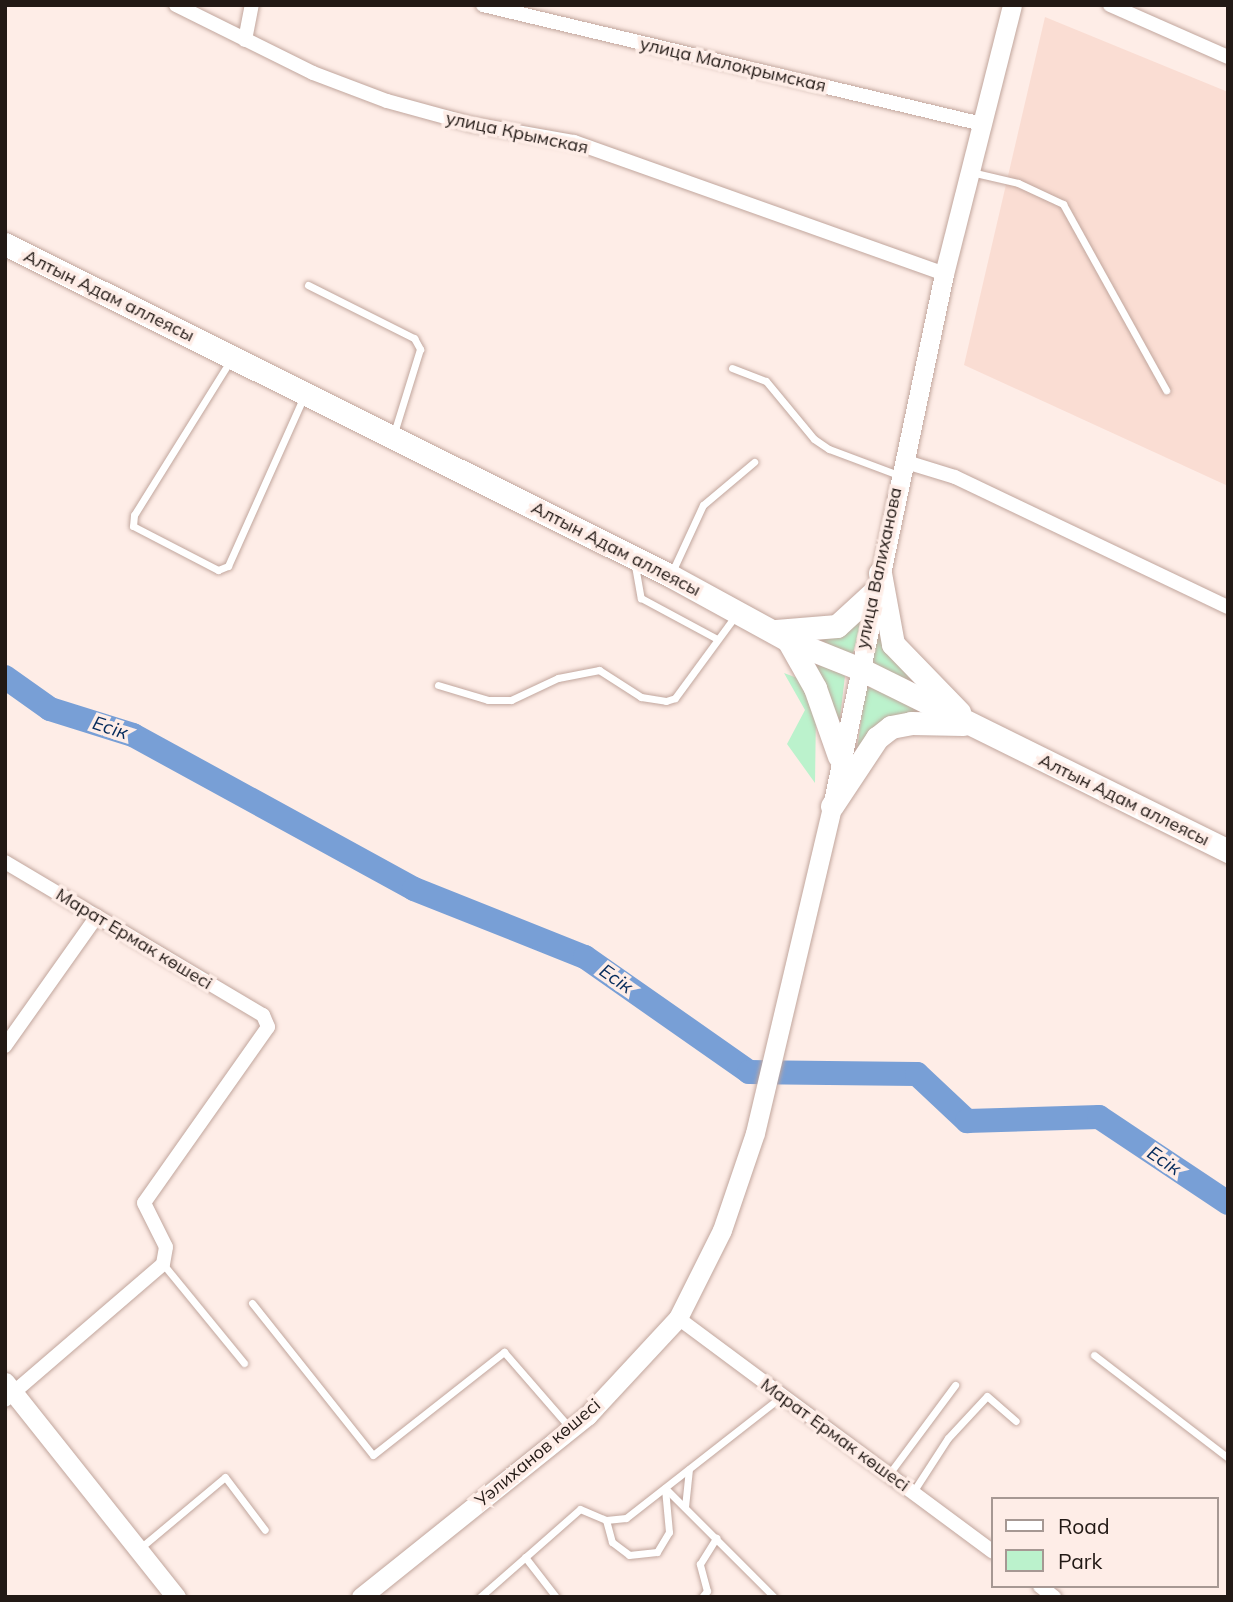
<!DOCTYPE html>
<meta charset="utf-8">
<style>
body{margin:0}
#map{position:relative;width:1233px;height:1602px;overflow:hidden;background:#feede7;font-family:Mulish,sans-serif}
div>[style]{position:absolute}
.built>*{inset:0;background:#faddd3}
.green>*{inset:0;background:#bbf2cc}
.river>*{height:24px;margin:-12px;padding:0 12px;transform-origin:12px;border-radius:12px;background:#789fd6}
.roads{filter:drop-shadow(0 0 2px #c1a69d) drop-shadow(0 0 2px #c1a69d)}
.lane>*{height:7px;margin:-3.5px;padding:0 3.5px;transform-origin:3.5px;border-radius:3.5px;background:#fff}
.street>*{height:14px;margin:-7px;padding:0 7px;transform-origin:7px;border-radius:7px;background:#fff}
.secondary>*{height:19px;margin:-9.5px;padding:0 9.5px;transform-origin:9.5px;border-radius:9.5px;background:#fff}
.primary>*{height:23px;margin:-11.5px;padding:0 11.5px;transform-origin:11.5px;border-radius:11.5px;background:#fff}
span{translate:-50% -50%;white-space:nowrap;text-align:center;line-height:1.15;-webkit-text-stroke:7px #feede7;paint-order:stroke}
.street-label{font-size:18px;color:#221915}
.water-label{font-size:19px;color:#042a5b;font-style:italic}
.frame{position:absolute;inset:0;border:7px solid #221915;pointer-events:none}
.legend{position:absolute;left:991px;top:1497px;width:228px;height:91px;box-sizing:border-box;background:#feede7;border:2px solid #a69893;margin:0;padding:9px 12px;list-style:none;font-size:21px;color:#221915}
.legend li{display:flex;align-items:center;gap:14px;height:35px}
.legend b{width:35px;border:2px solid #a69893}
</style>
<div id="map">
<div class="built">
<div style="clip-path:polygon(1045px 17px,1228px 92px,1228px 486px,964px 365px)"></div>
</div>
<div class="green">
<div style="clip-path:polygon(876px 607px,926px 693px,870px 666px)"></div>
<div style="clip-path:polygon(864px 611px,852px 657px,810px 634px)"></div>
<div style="clip-path:polygon(801px 648px,845px 676px,837px 743px)"></div>
<div style="clip-path:polygon(784px 673px,805px 681px,816px 713px,815px 783px,787px 744px,805px 710px)"></div>
<div style="clip-path:polygon(866px 686px,942px 717px,906px 718px,856px 757px)"></div>
</div>
<div class="river">
<div style="left:5px;top:677px;width:55px;rotate:35.4deg"></div>
<div style="left:50px;top:709px;width:87px;rotate:17.4deg"></div>
<div style="left:133px;top:735px;width:320px;rotate:28.7deg"></div>
<div style="left:414px;top:889px;width:184px;rotate:21.7deg"></div>
<div style="left:585px;top:957px;width:200px;rotate:35deg"></div>
<div style="left:749px;top:1072px;width:168px;rotate:0.7deg"></div>
<div style="left:917px;top:1074px;width:69px;rotate:43.2deg"></div>
<div style="left:967px;top:1121px;width:132px;rotate:-1.7deg"></div>
<div style="left:1099px;top:1117px;width:155px;rotate:33.7deg"></div>
</div>
<div class="roads">
<div class="lane">
<div style="left:971px;top:172px;width:48px;rotate:13.2deg"></div>
<div style="left:1018px;top:183px;width:50px;rotate:25deg"></div>
<div style="left:1063px;top:204px;width:213px;rotate:61deg"></div>
<div style="left:308px;top:285px;width:119px;rotate:26.6deg"></div>
<div style="left:414px;top:338px;width:13px;rotate:61deg"></div>
<div style="left:420px;top:349px;width:88px;rotate:107.2deg"></div>
<div style="left:230px;top:361px;width:181px;rotate:121.9deg"></div>
<div style="left:134px;top:515px;width:11px;rotate:95deg"></div>
<div style="left:133px;top:526px;width:96px;rotate:27.4deg"></div>
<div style="left:218px;top:570px;width:11px;rotate:-22deg"></div>
<div style="left:228px;top:566px;width:186px;rotate:-65.9deg"></div>
<div style="left:732px;top:368px;width:36px;rotate:21deg"></div>
<div style="left:766px;top:381px;width:75px;rotate:50.4deg"></div>
<div style="left:814px;top:439px;width:18px;rotate:34deg"></div>
<div style="left:829px;top:449px;width:74px;rotate:20.6deg"></div>
<div style="left:634px;top:560px;width:39px;rotate:80deg"></div>
<div style="left:641px;top:598px;width:86px;rotate:28.3deg"></div>
<div style="left:672px;top:572px;width:74px;rotate:-65.2deg"></div>
<div style="left:703px;top:505px;width:67px;rotate:-40.1deg"></div>
<div style="left:438px;top:685px;width:52px;rotate:16.7deg"></div>
<div style="left:488px;top:700px;width:23px"></div>
<div style="left:511px;top:700px;width:52px;rotate:-25.1deg"></div>
<div style="left:558px;top:678px;width:42px;rotate:-11deg"></div>
<div style="left:599px;top:670px;width:50px;rotate:32.7deg"></div>
<div style="left:641px;top:697px;width:25px;rotate:9deg"></div>
<div style="left:666px;top:701px;width:9px;rotate:-18deg"></div>
<div style="left:675px;top:698px;width:103px;rotate:-53.7deg"></div>
<div style="left:163px;top:1264px;width:128px;rotate:50.7deg"></div>
<div style="left:252px;top:1303px;width:194px;rotate:51.5deg"></div>
<div style="left:373px;top:1455px;width:167px;rotate:-38.2deg"></div>
<div style="left:504px;top:1352px;width:101px;rotate:49deg"></div>
<div style="left:1094px;top:1355px;width:169px;rotate:37.5deg"></div>
<div style="left:889px;top:1474px;width:111px;rotate:-53.4deg"></div>
<div style="left:665px;top:1488px;width:154px;rotate:45deg"></div>
<div style="left:913px;top:1492px;width:64px;rotate:-57.1deg"></div>
<div style="left:948px;top:1438px;width:57px;rotate:-47.1deg"></div>
<div style="left:987px;top:1396px;width:38px;rotate:41deg"></div>
<div style="left:685px;top:1507px;width:38px;rotate:-84deg"></div>
<div style="left:606px;top:1520px;width:23px;rotate:75deg"></div>
<div style="left:612px;top:1542px;width:21px;rotate:37deg"></div>
<div style="left:629px;top:1555px;width:28px;rotate:-6deg"></div>
<div style="left:657px;top:1552px;width:23px;rotate:-59deg"></div>
<div style="left:669px;top:1532px;width:43px;rotate:-95.3deg"></div>
<div style="left:139px;top:1549px;width:112px;rotate:-39.9deg"></div>
<div style="left:225px;top:1477px;width:66px;rotate:53deg"></div>
<div style="left:525px;top:1557px;width:51px;rotate:52.2deg"></div>
<div style="left:480px;top:1597px;width:133px;rotate:-41.3deg"></div>
<div style="left:580px;top:1509px;width:28px;rotate:23deg"></div>
<div style="left:606px;top:1520px;width:20px;rotate:-6deg"></div>
<div style="left:626px;top:1518px;width:198px;rotate:-38deg"></div>
<div style="left:702px;top:1597px;width:8px;rotate:-50deg"></div>
<div style="left:707px;top:1591px;width:28px;rotate:-105deg"></div>
<div style="left:700px;top:1564px;width:31px;rotate:-58deg"></div>
</div>
<div class="street">
<div style="left:176px;top:5px;width:153px;rotate:26.4deg"></div>
<div style="left:313px;top:73px;width:79px;rotate:20.7deg"></div>
<div style="left:387px;top:101px;width:87px;rotate:15.3deg"></div>
<div style="left:471px;top:124px;width:105px;rotate:9.9deg"></div>
<div style="left:574px;top:142px;width:393px;rotate:19.6deg"></div>
<div style="left:483px;top:5px;width:513px;rotate:13.41deg"></div>
<div style="left:1110px;top:5px;width:129px;rotate:23.8deg"></div>
<div style="left:245px;top:40px;width:36px;rotate:-79deg"></div>
<div style="left:903px;top:461px;width:54px;rotate:17.1deg"></div>
<div style="left:955px;top:477px;width:302px;rotate:25.5deg"></div>
<div style="left:5px;top:862px;width:300px;rotate:30.7deg"></div>
<div style="left:263px;top:1015px;width:13px;rotate:67deg"></div>
<div style="left:268px;top:1027px;width:215px;rotate:125.2deg"></div>
<div style="left:144px;top:1203px;width:49px;rotate:63.4deg"></div>
<div style="left:166px;top:1247px;width:17px;rotate:100deg"></div>
<div style="left:163px;top:1264px;width:208px;rotate:139.3deg"></div>
<div style="left:5px;top:1046px;width:159px;rotate:-54.7deg"></div>
<div style="left:678px;top:1318px;width:392px;rotate:36.6deg"></div>
<div style="left:1040px;top:1586px;width:18px;rotate:38deg"></div>
</div>
<div class="secondary">
<div style="left:5px;top:1382px;width:275px;rotate:51.5deg"></div>
<div style="left:361px;top:1597px;width:290px;rotate:-38.7deg"></div>
<div style="left:587px;top:1416px;width:134px;rotate:-47.1deg"></div>
<div style="left:678px;top:1318px;width:98px;rotate:-63.4deg"></div>
<div style="left:722px;top:1230px;width:102px;rotate:-71.2deg"></div>
<div style="left:755px;top:1133px;width:336px;rotate:-76.7deg"></div>
<div style="left:832px;top:806px;width:544px;rotate:-78.11deg"></div>
<div style="left:944px;top:274px;width:277px;rotate:-75.8deg"></div>
</div>
<div class="primary">
<div style="left:5px;top:244px;width:744px;rotate:26.5deg"></div>
<div style="left:671px;top:576px;width:133px;rotate:28.7deg"></div>
<div style="left:788px;top:640px;width:75px;rotate:21.8deg"></div>
<div style="left:858px;top:668px;width:413px;rotate:26.3deg"></div>
<div style="left:880px;top:573px;width:72px;rotate:79.6deg"></div>
<div style="left:893px;top:644px;width:95px;rotate:45.9deg"></div>
<div style="left:776px;top:631px;width:61px;rotate:-4.7deg"></div>
<div style="left:837px;top:626px;width:50px;rotate:-42.6deg"></div>
<div style="left:788px;top:640px;width:55px;rotate:60.6deg"></div>
<div style="left:815px;top:688px;width:72px;rotate:70.6deg"></div>
<div style="left:832px;top:806px;width:82px;rotate:-56.5deg"></div>
<div style="left:877px;top:738px;width:18px;rotate:-38deg"></div>
<div style="left:891px;top:727px;width:20px;rotate:-11deg"></div>
<div style="left:911px;top:723px;width:52px;rotate:1.1deg"></div>
</div>
</div>
<div class="street-label">
<span style="left:733px;top:65px;rotate:13deg">улица Малокрымская</span>
<span style="left:517px;top:133px;rotate:12deg">улица Крымская</span>
<span style="left:109px;top:296px;rotate:26deg">Алтын Адам аллеясы</span>
<span style="left:616px;top:549px;rotate:27deg">Алтын Адам аллеясы</span>
<span style="left:879px;top:568px;rotate:-78deg">улица Валиханова</span>
<span style="left:1124px;top:800px;rotate:26deg">Алтын Адам аллеясы</span>
<span style="left:134px;top:939px;rotate:31deg">Марат Ермак көшесі</span>
<span style="left:835px;top:1435px;rotate:36deg">Марат Ермак көшесі</span>
<span style="left:538px;top:1453px;rotate:-40deg">Уәлиханов көшесі</span>
</div>
<div class="water-label">
<span style="left:110px;top:728px;rotate:18deg">Есік</span>
<span style="left:616px;top:979px;rotate:35deg">Есік</span>
<span style="left:1164px;top:1161px;rotate:34deg">Есік</span>
</div>
<div class="frame"></div>
<ul class="legend">
<li><b style="height:9px;background:#fff"></b>Road</li>
<li><b style="height:19px;background:#bbf2cc"></b>Park</li>
</ul>
</div>
